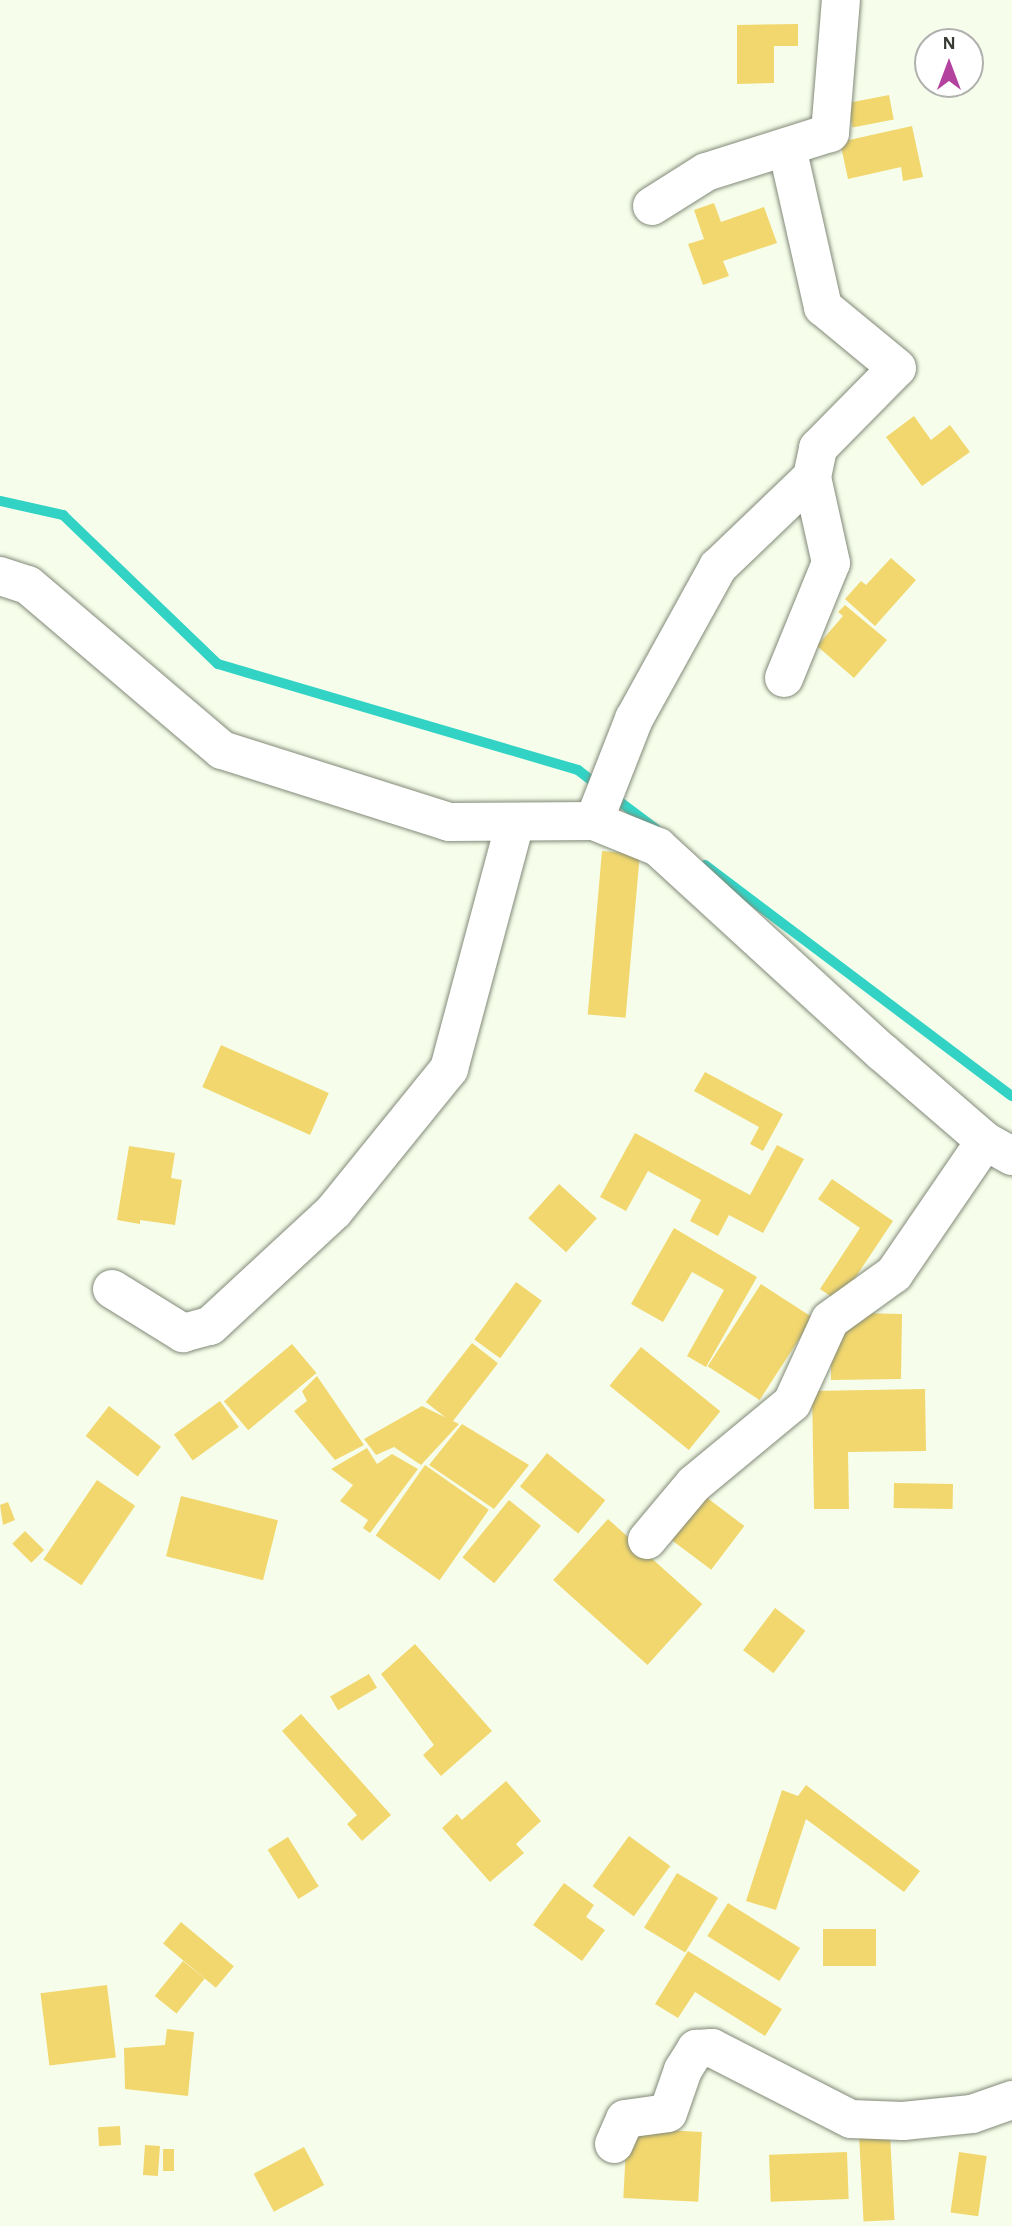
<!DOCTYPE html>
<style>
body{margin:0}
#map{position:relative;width:1012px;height:2226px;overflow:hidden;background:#f6feeb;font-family:"Alegreya Sans",sans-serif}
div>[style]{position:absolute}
.stream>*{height:10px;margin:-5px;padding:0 5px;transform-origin:5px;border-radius:5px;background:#32d3c5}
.building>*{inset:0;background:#f1d76e;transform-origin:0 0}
.roads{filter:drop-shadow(0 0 2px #828978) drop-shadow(0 0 2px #828978)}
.minor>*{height:38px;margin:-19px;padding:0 19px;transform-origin:19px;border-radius:19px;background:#fff}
span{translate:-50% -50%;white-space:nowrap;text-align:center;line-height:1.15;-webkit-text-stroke:7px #fff;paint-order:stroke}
.north{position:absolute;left:914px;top:28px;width:70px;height:70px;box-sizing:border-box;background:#fff;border:2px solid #b0b1ae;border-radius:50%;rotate:0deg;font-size:19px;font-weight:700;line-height:28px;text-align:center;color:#393c34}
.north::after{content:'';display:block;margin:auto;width:24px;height:32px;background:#b3429e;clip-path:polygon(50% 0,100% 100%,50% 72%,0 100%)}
</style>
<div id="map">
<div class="stream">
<div style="left:0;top:501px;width:65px;rotate:12.5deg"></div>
<div style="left:63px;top:515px;width:215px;rotate:43.9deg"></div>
<div style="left:218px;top:664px;width:375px;rotate:16.4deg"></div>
<div style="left:578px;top:770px;width:28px;rotate:38deg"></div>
<div style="left:612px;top:796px;width:55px;rotate:36.9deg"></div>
<div style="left:705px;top:865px;width:384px;rotate:37deg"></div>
</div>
<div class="building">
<div style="clip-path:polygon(798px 24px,798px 46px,774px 46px,774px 83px,737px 84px,737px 25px)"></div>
<div style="left:889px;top:95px;width:25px;height:42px;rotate:79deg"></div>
<div style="clip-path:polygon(912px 126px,923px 177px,903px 181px,901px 167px,848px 179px,840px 142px)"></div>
<div style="clip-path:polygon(714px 203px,721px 222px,764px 207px,777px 243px,723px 261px,729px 276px,703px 285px,688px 244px,704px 239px,694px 210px)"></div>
<div style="clip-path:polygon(914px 416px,931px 440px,950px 425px,970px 452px,922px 486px,886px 437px)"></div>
<div style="clip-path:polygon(891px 558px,916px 580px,875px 626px,845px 599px,861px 581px,866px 585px)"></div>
<div style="clip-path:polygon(845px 605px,887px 640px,854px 678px,817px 646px,843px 616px,838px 612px)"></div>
<div style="left:602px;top:851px;width:38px;height:164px;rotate:5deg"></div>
<div style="left:221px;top:1045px;width:118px;height:46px;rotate:24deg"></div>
<div style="clip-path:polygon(705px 1072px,783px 1114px,763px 1151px,750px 1144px,759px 1127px,694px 1091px)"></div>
<div style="clip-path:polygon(635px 1133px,750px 1195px,777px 1145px,804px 1159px,763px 1233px,729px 1215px,718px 1236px,690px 1221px,701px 1200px,648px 1171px,626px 1211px,600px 1197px)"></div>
<div style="clip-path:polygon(129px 1146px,175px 1153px,171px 1178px,182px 1180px,175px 1225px,140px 1220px,140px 1224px,117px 1220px)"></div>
<div style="clip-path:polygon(832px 1179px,893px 1221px,839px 1302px,820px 1289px,860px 1228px,818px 1199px)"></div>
<div style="left:559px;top:1184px;width:51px;height:46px;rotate:42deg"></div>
<div style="clip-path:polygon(674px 1228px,757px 1277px,706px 1367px,687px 1356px,724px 1290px,692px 1272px,663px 1322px,631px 1304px)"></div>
<div style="left:516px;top:1282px;width:32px;height:71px;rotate:36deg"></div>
<div style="left:761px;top:1284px;width:62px;height:98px;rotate:33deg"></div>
<div style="clip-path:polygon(860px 1313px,902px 1314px,901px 1379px,831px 1380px,831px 1331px)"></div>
<div style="left:472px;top:1343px;width:33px;height:75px;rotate:38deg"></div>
<div style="left:292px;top:1344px;width:38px;height:89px;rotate:50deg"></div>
<div style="left:641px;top:1347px;width:102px;height:50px;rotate:39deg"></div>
<div style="clip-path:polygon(317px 1376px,364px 1445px,335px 1460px,294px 1411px,307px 1401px,302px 1391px)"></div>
<div style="clip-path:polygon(925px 1389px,926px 1451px,848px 1452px,849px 1509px,814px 1509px,812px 1391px)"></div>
<div style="left:220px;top:1401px;width:32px;height:57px;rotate:54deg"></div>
<div style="left:109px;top:1406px;width:66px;height:38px;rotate:38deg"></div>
<div style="clip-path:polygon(422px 1406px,459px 1424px,421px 1465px,394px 1447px,376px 1455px,364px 1439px)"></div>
<div style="clip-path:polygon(462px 1424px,529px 1465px,494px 1509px,429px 1465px)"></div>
<div style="clip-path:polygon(367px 1448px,377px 1464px,392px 1454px,418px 1469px,370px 1533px,363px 1528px,368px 1520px,340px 1501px,353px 1485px,331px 1469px)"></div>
<div style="left:547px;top:1453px;width:75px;height:43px;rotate:39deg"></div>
<div style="left:425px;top:1465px;width:78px;height:86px;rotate:35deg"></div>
<div style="left:97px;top:1480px;width:46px;height:96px;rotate:34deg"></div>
<div style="left:894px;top:1483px;width:59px;height:25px;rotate:1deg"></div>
<div style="left:702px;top:1494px;width:53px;height:55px;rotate:37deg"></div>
<div style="left:181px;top:1496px;width:100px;height:62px;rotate:14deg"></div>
<div style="left:509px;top:1500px;width:41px;height:74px;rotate:39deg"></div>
<div style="clip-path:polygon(8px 1502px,15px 1520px,3px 1525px,0 1505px)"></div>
<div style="left:608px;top:1519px;width:127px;height:82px;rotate:42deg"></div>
<div style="left:25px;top:1531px;width:27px;height:18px;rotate:45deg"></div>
<div style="left:775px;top:1608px;width:38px;height:53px;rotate:37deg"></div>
<div style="clip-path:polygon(415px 1644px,492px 1731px,441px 1776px,423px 1755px,434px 1745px,381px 1674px)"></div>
<div style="left:369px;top:1674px;width:16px;height:45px;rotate:60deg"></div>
<div style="clip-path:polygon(301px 1714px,391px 1815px,362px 1841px,347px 1824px,357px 1815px,282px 1731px)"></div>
<div style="clip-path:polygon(506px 1781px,541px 1821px,516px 1844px,524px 1853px,490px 1882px,442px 1828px,457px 1814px,462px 1820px)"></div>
<div style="clip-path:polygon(806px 1785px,920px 1871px,904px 1892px,806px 1819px,776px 1910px,746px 1901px,782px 1790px,798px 1796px)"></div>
<div style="left:629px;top:1836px;width:51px;height:62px;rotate:36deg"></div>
<div style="left:288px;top:1837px;width:58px;height:24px;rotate:58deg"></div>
<div style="left:677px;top:1873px;width:48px;height:64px;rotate:31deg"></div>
<div style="clip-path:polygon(564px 1883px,594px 1905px,586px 1917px,605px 1930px,582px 1961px,533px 1925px)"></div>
<div style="left:728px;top:1903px;width:85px;height:39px;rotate:32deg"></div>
<div style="left:181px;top:1922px;width:69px;height:28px;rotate:40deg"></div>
<div style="left:823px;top:1929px;width:53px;height:37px"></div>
<div style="clip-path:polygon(688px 1951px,782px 2009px,765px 2036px,695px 1992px,678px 2018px,655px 2004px)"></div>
<div style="left:183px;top:1961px;width:28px;height:45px;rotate:39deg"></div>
<div style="left:107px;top:1985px;width:73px;height:67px;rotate:83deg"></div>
<div style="clip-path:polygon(167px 2029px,194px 2032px,188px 2096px,125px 2089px,124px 2048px,165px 2045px)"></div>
<div style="left:120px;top:2126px;width:19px;height:22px;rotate:87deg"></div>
<div style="left:627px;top:2128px;width:75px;height:70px;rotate:3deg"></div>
<div style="left:890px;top:2134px;width:86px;height:31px;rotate:87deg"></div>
<div style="left:145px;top:2145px;width:15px;height:30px;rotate:4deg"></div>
<div style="left:304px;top:2147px;width:43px;height:57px;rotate:62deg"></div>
<div style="left:163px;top:2149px;width:11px;height:22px"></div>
<div style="left:847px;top:2152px;width:47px;height:78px;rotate:88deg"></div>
<div style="left:959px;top:2152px;width:28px;height:61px;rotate:8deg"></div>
</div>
<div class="roads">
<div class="minor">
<div style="left:652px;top:206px;width:64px;rotate:-32.2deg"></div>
<div style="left:706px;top:172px;width:130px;rotate:-17.5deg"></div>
<div style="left:830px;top:133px;width:133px;rotate:-85.3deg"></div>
<div style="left:0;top:576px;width:29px;rotate:18deg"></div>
<div style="left:28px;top:585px;width:255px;rotate:40.4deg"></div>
<div style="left:222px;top:750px;width:238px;rotate:17.6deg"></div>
<div style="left:449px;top:822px;width:145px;rotate:-0.4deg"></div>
<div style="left:594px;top:821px;width:69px;rotate:22.1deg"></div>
<div style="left:658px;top:847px;width:304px;rotate:42.5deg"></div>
<div style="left:882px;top:1052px;width:136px;rotate:40.8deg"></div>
<div style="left:985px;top:1141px;width:31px;rotate:29deg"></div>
<div style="left:784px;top:678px;width:124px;rotate:-67.8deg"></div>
<div style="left:831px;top:563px;width:88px;rotate:-102.5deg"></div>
<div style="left:812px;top:477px;width:30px;rotate:-78deg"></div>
<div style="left:818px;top:448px;width:112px;rotate:-45.4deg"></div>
<div style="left:897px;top:368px;width:96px;rotate:-140.5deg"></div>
<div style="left:823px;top:307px;width:164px;rotate:-102.7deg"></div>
<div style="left:594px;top:821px;width:110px;rotate:-68.6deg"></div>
<div style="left:634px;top:719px;width:174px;rotate:-61.1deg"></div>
<div style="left:718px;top:567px;width:130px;rotate:-43.8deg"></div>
<div style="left:112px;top:1289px;width:84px;rotate:31.8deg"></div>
<div style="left:183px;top:1333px;width:28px;rotate:-15deg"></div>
<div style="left:210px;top:1326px;width:169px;rotate:-42.8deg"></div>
<div style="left:334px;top:1211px;width:183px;rotate:-51deg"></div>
<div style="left:449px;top:1069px;width:255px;rotate:-75deg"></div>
<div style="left:647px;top:1540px;width:73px;rotate:-50deg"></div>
<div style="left:694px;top:1484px;width:127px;rotate:-39.6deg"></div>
<div style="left:792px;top:1403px;width:91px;rotate:-65.4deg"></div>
<div style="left:830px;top:1320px;width:79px;rotate:-35.7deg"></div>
<div style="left:894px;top:1274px;width:161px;rotate:-55.6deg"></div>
<div style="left:614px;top:2144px;width:27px;rotate:-66deg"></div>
<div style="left:625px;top:2119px;width:43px;rotate:-7.9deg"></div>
<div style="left:668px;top:2113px;width:46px;rotate:-70.8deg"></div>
<div style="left:683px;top:2070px;width:25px;rotate:-58deg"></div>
<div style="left:696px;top:2049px;width:16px;rotate:-4deg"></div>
<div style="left:712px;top:2048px;width:156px;rotate:27.1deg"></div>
<div style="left:851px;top:2119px;width:52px;rotate:2.2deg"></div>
<div style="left:903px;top:2121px;width:69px;rotate:-5.8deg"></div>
<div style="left:972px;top:2114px;width:42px;rotate:-19.3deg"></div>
</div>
</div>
<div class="north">N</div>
</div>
